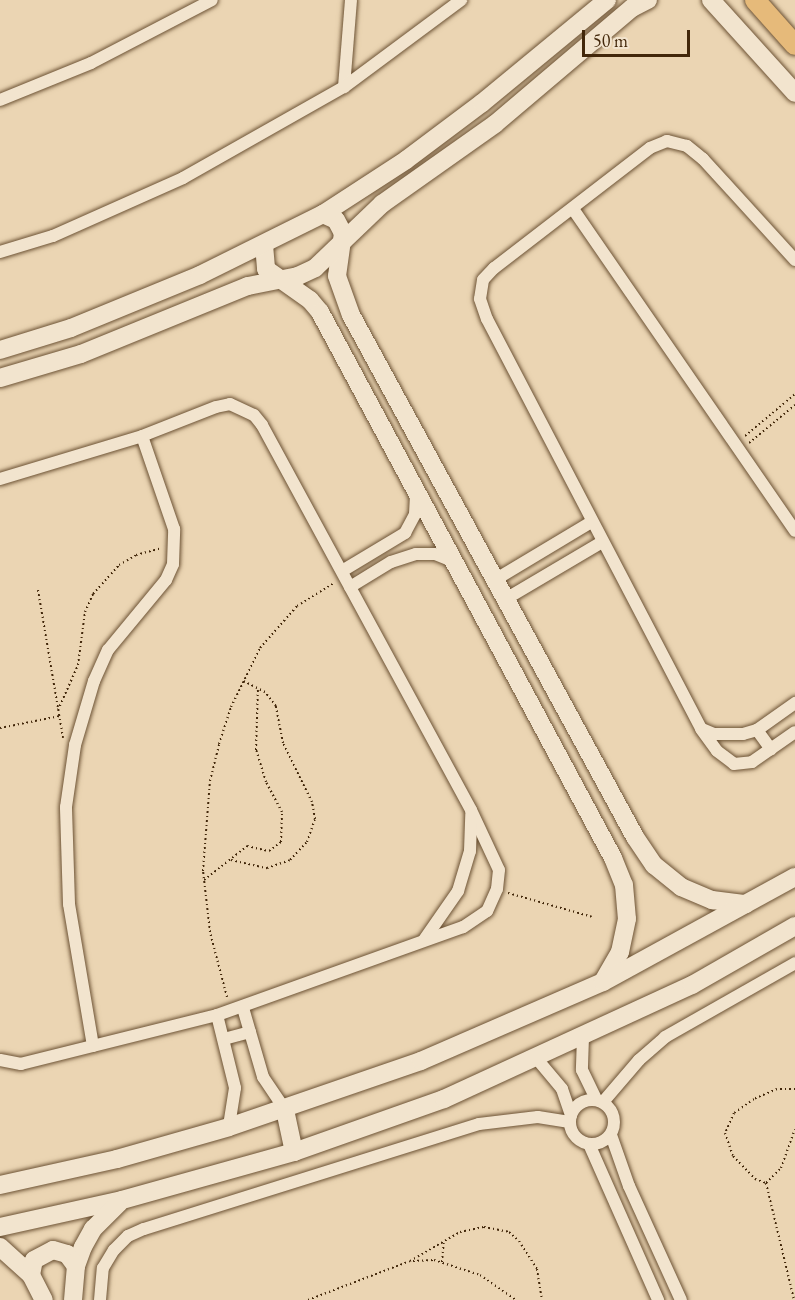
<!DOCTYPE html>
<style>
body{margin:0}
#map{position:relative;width:795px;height:1300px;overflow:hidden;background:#ebd5b3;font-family:"EB Garamond",serif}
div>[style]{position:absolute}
.path>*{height:2px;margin-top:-1px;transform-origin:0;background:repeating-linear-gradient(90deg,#42270a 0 1.5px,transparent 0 4.5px)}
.roads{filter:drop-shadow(0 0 2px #6c5234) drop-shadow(0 0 2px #6c5234)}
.street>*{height:12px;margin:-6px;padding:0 6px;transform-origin:6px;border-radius:6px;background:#f2e4ce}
.street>.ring{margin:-6px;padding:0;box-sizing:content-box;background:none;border:12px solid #f2e4ce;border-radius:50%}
.secondary>*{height:18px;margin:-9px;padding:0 9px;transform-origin:9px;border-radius:9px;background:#f2e4ce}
.primary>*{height:20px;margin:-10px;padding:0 10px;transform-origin:10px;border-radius:10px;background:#e6ba7a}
span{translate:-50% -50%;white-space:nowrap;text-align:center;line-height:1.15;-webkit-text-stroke:4.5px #f2e4ce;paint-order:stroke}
.scale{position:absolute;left:582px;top:30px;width:108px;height:27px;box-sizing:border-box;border:3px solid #42270a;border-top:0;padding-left:8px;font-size:18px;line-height:21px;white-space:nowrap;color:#42270a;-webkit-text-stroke:4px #f2e4ce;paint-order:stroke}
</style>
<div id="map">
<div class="path">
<div style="left:745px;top:436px;width:65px;rotate:-40deg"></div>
<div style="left:749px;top:443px;width:60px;rotate:-39.6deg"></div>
<div style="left:38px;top:590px;width:150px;rotate:80.4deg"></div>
<div style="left:58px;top:710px;width:49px;rotate:-66deg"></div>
<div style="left:78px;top:665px;width:53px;rotate:-82.5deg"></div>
<div style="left:85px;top:612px;width:20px;rotate:-66deg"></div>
<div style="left:93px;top:594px;width:39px;rotate:-48deg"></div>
<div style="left:119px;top:565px;width:20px;rotate:-30deg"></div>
<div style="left:136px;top:555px;width:24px;rotate:-15deg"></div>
<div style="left:0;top:728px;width:61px;rotate:-11.3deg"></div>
<div style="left:231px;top:860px;width:37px;rotate:13deg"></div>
<div style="left:267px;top:868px;width:24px;rotate:-19deg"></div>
<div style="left:290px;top:860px;width:25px;rotate:-47deg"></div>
<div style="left:307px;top:842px;width:24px;rotate:-71deg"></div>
<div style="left:315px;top:819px;width:17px;rotate:-100deg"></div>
<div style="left:312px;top:802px;width:66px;rotate:-116.2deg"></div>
<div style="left:283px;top:743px;width:38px;rotate:-101deg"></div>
<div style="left:276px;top:706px;width:18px;rotate:-128deg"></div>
<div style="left:265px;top:692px;width:25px;rotate:-153deg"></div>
<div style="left:204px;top:880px;width:55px;rotate:-38.3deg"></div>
<div style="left:247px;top:846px;width:23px;rotate:13deg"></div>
<div style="left:269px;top:851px;width:15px;rotate:-37deg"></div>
<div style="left:281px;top:842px;width:30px;rotate:-88deg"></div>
<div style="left:282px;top:812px;width:34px;rotate:-118deg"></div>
<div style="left:266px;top:782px;width:34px;rotate:-107deg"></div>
<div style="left:256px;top:750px;width:62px;rotate:-88.2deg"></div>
<div style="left:508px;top:893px;width:87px;rotate:15.9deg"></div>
<div style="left:227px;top:997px;width:67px;rotate:-104.7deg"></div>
<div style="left:210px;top:932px;width:61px;rotate:-96.5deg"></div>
<div style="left:203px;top:871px;width:90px;rotate:-85.6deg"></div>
<div style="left:210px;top:781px;width:38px;rotate:-76deg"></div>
<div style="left:219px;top:744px;width:39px;rotate:-72deg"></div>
<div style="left:231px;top:707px;width:66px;rotate:-63.8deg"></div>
<div style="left:260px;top:648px;width:56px;rotate:-48.6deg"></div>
<div style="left:297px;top:606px;width:44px;rotate:-31.9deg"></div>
<div style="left:795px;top:1089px;width:18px;rotate:180deg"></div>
<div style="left:777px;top:1089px;width:25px;rotate:157deg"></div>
<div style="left:754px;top:1099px;width:24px;rotate:145deg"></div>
<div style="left:734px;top:1113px;width:22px;rotate:114deg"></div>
<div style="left:725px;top:1133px;width:24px;rotate:71deg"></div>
<div style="left:733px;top:1156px;width:32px;rotate:46deg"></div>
<div style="left:755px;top:1179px;width:12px;rotate:20deg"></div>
<div style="left:766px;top:1183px;width:21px;rotate:-45deg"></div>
<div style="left:781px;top:1168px;width:41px;rotate:-70.3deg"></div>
<div style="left:766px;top:1183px;width:120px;rotate:76.5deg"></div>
<div style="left:413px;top:1261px;width:21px;rotate:-3deg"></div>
<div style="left:434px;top:1260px;width:48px;rotate:18.1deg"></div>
<div style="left:480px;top:1275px;width:44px;rotate:34.8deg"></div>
<div style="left:442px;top:1262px;width:21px;rotate:-85deg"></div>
<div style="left:308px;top:1300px;width:109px;rotate:-20.9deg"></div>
<div style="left:410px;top:1261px;width:58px;rotate:-30.1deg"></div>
<div style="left:460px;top:1232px;width:25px;rotate:-12deg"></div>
<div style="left:484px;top:1227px;width:25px;rotate:11deg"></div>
<div style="left:509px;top:1232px;width:13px;rotate:42deg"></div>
<div style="left:519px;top:1241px;width:33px;rotate:57deg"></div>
<div style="left:537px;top:1269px;width:31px;rotate:81deg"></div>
</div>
<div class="roads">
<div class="street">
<div style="left:344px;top:87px;width:87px;rotate:-85.4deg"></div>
<div style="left:0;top:100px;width:98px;rotate:-22.1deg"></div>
<div style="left:91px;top:63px;width:136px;rotate:-27.5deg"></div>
<div style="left:573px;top:209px;width:391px;rotate:55.4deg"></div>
<div style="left:0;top:252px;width:55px;rotate:-16.8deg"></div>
<div style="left:53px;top:236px;width:142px;rotate:-24deg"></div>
<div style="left:183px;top:178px;width:185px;rotate:-29.5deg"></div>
<div style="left:344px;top:87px;width:146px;rotate:-36.6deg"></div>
<div style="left:795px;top:260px;width:137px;rotate:-132.3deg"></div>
<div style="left:703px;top:159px;width:21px;rotate:-141deg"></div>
<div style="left:687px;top:146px;width:21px;rotate:-166deg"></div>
<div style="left:667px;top:141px;width:18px;rotate:158deg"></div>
<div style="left:650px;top:148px;width:197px;rotate:142.4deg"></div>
<div style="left:494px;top:268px;width:16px;rotate:133deg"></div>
<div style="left:483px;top:280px;width:19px;rotate:99deg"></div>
<div style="left:480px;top:299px;width:21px;rotate:71deg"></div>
<div style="left:487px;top:319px;width:462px;rotate:62.4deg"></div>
<div style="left:701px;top:729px;width:27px;rotate:54deg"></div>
<div style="left:717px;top:751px;width:21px;rotate:37deg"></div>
<div style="left:734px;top:764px;width:18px;rotate:-6deg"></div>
<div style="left:752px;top:762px;width:52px;rotate:-34.9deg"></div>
<div style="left:0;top:479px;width:148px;rotate:-16.8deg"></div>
<div style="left:142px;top:436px;width:79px;rotate:-21.4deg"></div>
<div style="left:216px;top:407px;width:14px;rotate:-12deg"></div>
<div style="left:230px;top:404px;width:26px;rotate:25deg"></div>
<div style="left:254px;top:415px;width:13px;rotate:51deg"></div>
<div style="left:262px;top:425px;width:438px;rotate:61.5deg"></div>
<div style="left:471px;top:810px;width:66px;rotate:65deg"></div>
<div style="left:499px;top:870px;width:19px;rotate:96deg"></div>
<div style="left:497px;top:889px;width:24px;rotate:114deg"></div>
<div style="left:487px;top:911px;width:29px;rotate:146deg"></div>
<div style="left:463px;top:927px;width:261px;rotate:160.3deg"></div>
<div style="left:217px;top:1015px;width:202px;rotate:166deg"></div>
<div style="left:21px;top:1064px;width:21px;rotate:-169deg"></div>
<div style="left:342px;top:571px;width:74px;rotate:-31.1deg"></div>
<div style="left:405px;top:533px;width:21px;rotate:-62deg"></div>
<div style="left:415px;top:514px;width:19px;rotate:-87deg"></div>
<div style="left:493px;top:581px;width:114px;rotate:-31deg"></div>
<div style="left:350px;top:587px;width:48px;rotate:-31.4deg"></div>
<div style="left:391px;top:562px;width:26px;rotate:-18deg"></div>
<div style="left:416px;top:554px;width:19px"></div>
<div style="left:435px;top:554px;width:18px;rotate:22deg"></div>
<div style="left:504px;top:600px;width:114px;rotate:-30.6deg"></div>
<div style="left:702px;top:729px;width:13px;rotate:23deg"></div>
<div style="left:714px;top:734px;width:29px"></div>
<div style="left:743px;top:734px;width:15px;rotate:-16deg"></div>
<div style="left:757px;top:730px;width:47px;rotate:-35.4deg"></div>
<div style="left:757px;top:730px;width:24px;rotate:54deg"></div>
<div style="left:424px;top:940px;width:60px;rotate:-55.2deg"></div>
<div style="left:458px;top:891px;width:42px;rotate:-73.3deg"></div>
<div style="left:470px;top:851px;width:37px;rotate:-88deg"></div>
<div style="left:243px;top:1008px;width:72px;rotate:73.8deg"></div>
<div style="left:263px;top:1077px;width:40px;rotate:56deg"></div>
<div style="left:217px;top:1015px;width:75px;rotate:76.1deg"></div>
<div style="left:235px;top:1088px;width:39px;rotate:99deg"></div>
<div style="left:583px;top:1037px;width:33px;rotate:92deg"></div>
<div style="left:582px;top:1070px;width:32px;rotate:64deg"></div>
<div style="left:224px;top:1039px;width:27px;rotate:-15deg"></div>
<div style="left:93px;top:1046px;width:144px;rotate:-99.6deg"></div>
<div style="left:69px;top:904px;width:97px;rotate:-91.8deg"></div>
<div style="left:66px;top:807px;width:63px;rotate:-81.7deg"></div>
<div style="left:75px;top:745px;width:67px;rotate:-73.5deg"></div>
<div style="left:94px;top:681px;width:34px;rotate:-66deg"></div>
<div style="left:108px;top:650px;width:91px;rotate:-50.4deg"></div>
<div style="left:166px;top:580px;width:17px;rotate:-66deg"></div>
<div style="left:173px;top:564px;width:35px;rotate:-88deg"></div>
<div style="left:174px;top:529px;width:98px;rotate:-109deg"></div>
<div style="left:537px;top:1059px;width:39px;rotate:50deg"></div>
<div style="left:562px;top:1089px;width:28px;rotate:71deg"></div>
<div class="ring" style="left:570px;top:1100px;width:32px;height:32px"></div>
<div style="left:603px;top:1102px;width:55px;rotate:-49.4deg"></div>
<div style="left:639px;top:1060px;width:35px;rotate:-41deg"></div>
<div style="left:665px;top:1037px;width:150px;rotate:-29.6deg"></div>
<div style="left:611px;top:1135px;width:54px;rotate:70.6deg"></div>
<div style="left:629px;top:1186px;width:125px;rotate:65.5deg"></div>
<div style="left:589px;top:1144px;width:171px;rotate:66.1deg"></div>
<div style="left:100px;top:1300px;width:32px;rotate:-85deg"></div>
<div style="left:103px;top:1268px;width:21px;rotate:-59deg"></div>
<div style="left:114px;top:1250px;width:20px;rotate:-45deg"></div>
<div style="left:128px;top:1236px;width:17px;rotate:-24deg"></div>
<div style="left:144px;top:1229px;width:351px;rotate:-17.4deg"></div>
<div style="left:479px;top:1124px;width:59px;rotate:-6.8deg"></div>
<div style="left:538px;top:1117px;width:32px;rotate:9deg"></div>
</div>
<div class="secondary">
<div style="left:711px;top:0;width:125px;rotate:47.9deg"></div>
<div style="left:323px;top:214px;width:14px;rotate:25deg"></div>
<div style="left:336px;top:220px;width:15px;rotate:62deg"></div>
<div style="left:343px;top:233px;width:43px;rotate:97.9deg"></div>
<div style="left:337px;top:276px;width:41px;rotate:70.3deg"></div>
<div style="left:351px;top:315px;width:594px;rotate:61.45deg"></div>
<div style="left:635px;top:837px;width:34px;rotate:56deg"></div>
<div style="left:654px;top:865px;width:35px;rotate:39deg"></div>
<div style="left:681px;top:887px;width:34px;rotate:23deg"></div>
<div style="left:712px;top:900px;width:34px;rotate:7deg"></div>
<div style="left:264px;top:245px;width:24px;rotate:85deg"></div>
<div style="left:266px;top:269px;width:54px;rotate:35.2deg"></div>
<div style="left:310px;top:300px;width:16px;rotate:50deg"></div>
<div style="left:320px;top:312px;width:620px;rotate:61.78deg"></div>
<div style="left:613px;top:858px;width:29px;rotate:68deg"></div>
<div style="left:624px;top:885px;width:34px;rotate:85deg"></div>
<div style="left:627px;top:919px;width:34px;rotate:102deg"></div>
<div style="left:620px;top:952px;width:34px;rotate:120deg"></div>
<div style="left:0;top:350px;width:74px;rotate:-17.2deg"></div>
<div style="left:71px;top:328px;width:139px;rotate:-22.3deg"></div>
<div style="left:200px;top:275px;width:137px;rotate:-26.4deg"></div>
<div style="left:323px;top:214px;width:99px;rotate:-33deg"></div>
<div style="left:406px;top:160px;width:95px;rotate:-36.9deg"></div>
<div style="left:482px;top:103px;width:162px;rotate:-39.5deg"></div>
<div style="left:0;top:378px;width:84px;rotate:-16.5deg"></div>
<div style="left:81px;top:354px;width:180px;rotate:-22.2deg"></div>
<div style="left:248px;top:286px;width:51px;rotate:-11.3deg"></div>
<div style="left:298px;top:276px;width:19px;rotate:-25deg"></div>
<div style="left:315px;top:268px;width:93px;rotate:-43.7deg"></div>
<div style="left:382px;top:204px;width:138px;rotate:-35.3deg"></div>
<div style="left:495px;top:124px;width:180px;rotate:-40.3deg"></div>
<div style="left:632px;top:8px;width:18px;rotate:-27deg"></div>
<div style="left:285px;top:1110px;width:43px;rotate:77.9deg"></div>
<div style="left:0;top:1185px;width:120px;rotate:-12.5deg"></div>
<div style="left:117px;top:1159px;width:116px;rotate:-15.9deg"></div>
<div style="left:229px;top:1127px;width:203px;rotate:-19deg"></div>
<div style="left:421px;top:1061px;width:198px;rotate:-23.5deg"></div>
<div style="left:603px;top:982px;width:219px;rotate:-28.7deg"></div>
<div style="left:0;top:1227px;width:125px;rotate:-12.5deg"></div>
<div style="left:122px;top:1200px;width:179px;rotate:-15.6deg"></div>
<div style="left:294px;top:1152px;width:159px;rotate:-19.5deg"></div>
<div style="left:444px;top:1099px;width:273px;rotate:-24.7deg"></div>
<div style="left:692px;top:985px;width:119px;rotate:-29.8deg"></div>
<div style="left:0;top:1247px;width:42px;rotate:42.1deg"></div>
<div style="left:31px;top:1275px;width:28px;rotate:63deg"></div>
<div style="left:31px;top:1275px;width:15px;rotate:-79deg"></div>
<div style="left:34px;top:1260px;width:21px;rotate:-28deg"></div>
<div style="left:53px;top:1250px;width:15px;rotate:16deg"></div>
<div style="left:67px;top:1254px;width:15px;rotate:53deg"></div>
<div style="left:73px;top:1300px;width:34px;rotate:-85deg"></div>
<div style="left:76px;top:1266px;width:20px;rotate:-70deg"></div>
<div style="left:83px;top:1247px;width:21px;rotate:-61deg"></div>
<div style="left:93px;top:1229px;width:37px;rotate:-45deg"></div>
</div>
<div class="primary">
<div style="left:755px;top:0;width:60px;rotate:48.4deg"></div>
</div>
</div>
<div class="scale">50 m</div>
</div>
